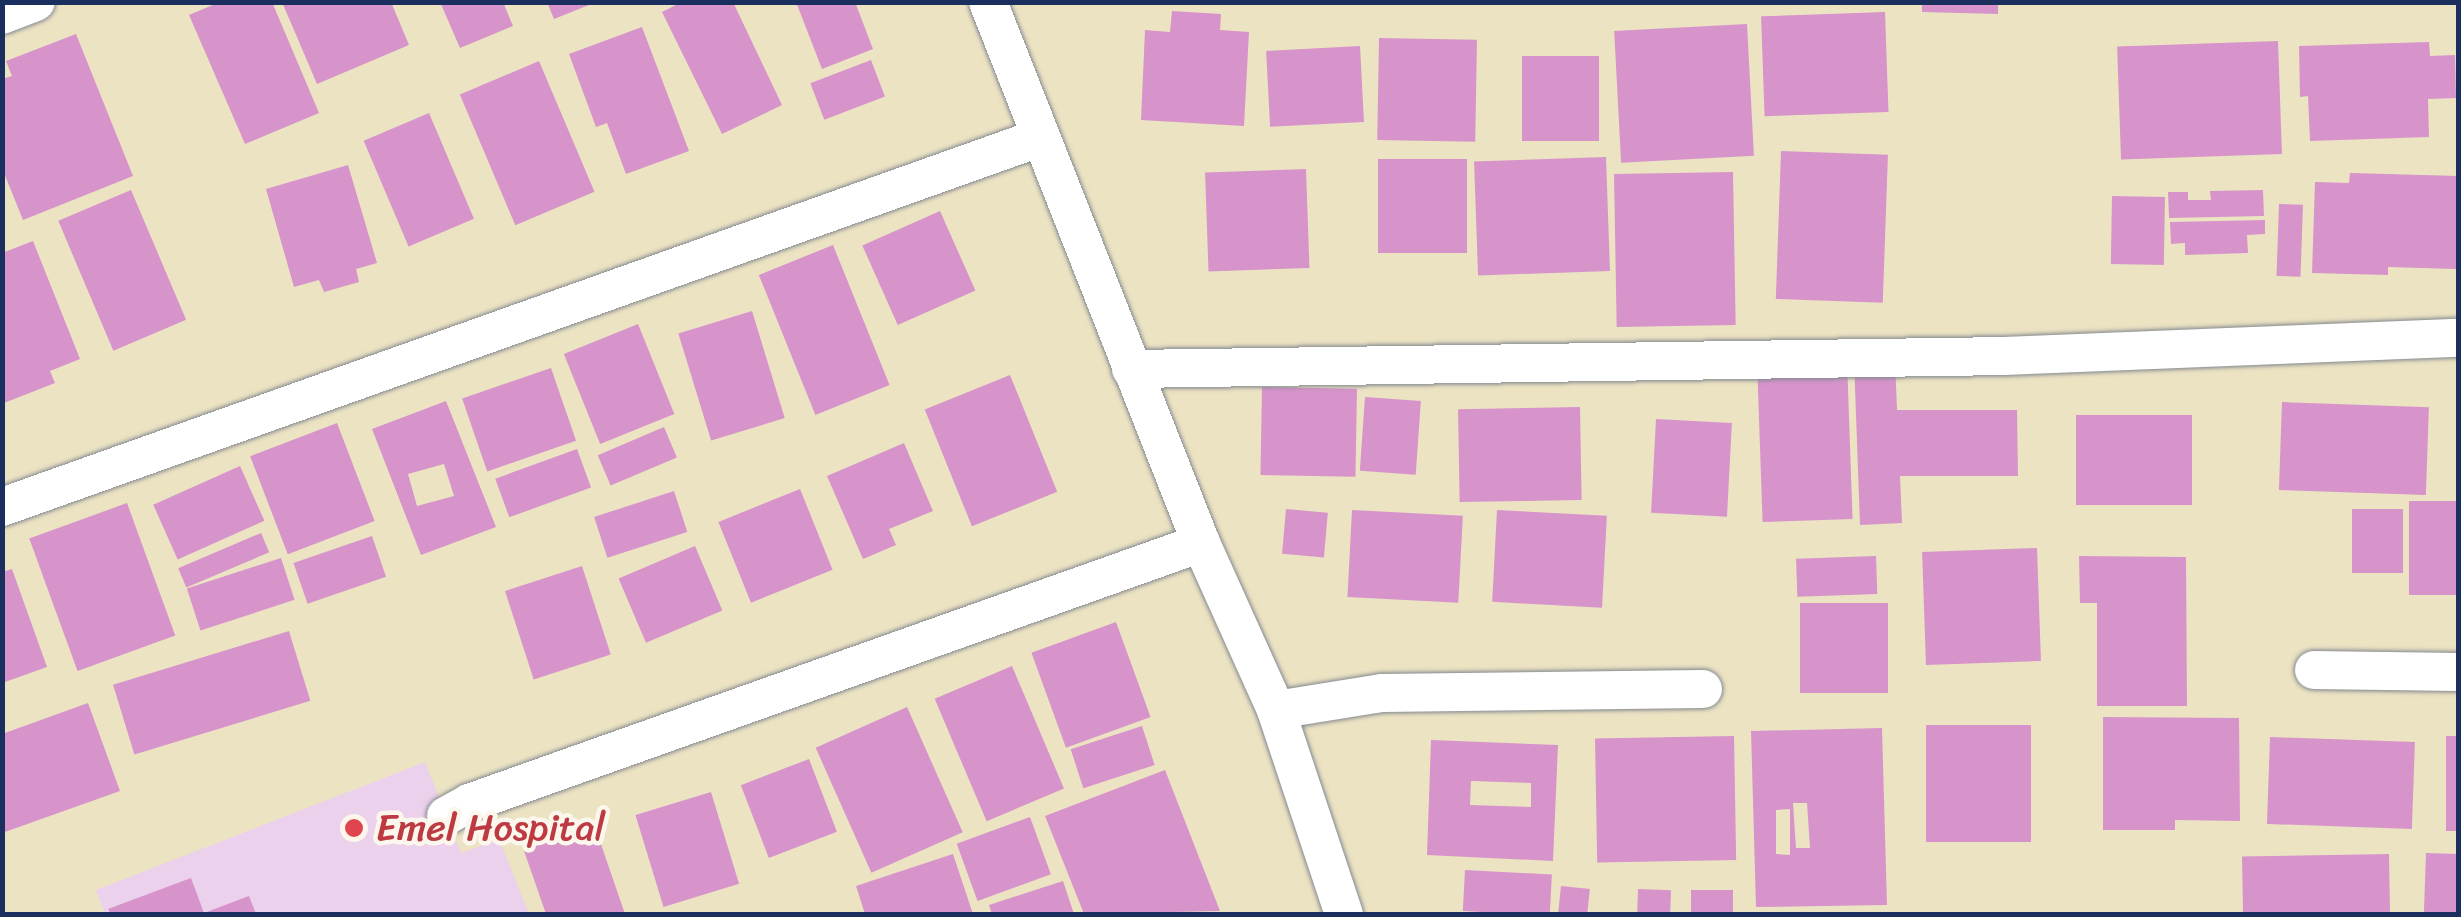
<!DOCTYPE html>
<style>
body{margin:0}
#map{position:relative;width:2461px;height:917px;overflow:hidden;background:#ece3c3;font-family:Sriracha,sans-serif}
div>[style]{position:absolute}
.built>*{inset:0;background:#ebd1eb}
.building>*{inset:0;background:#d694ca;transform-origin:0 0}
.roads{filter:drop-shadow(0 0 2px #848990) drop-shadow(0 0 2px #848990)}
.minor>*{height:38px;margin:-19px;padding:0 19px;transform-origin:19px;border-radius:19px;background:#fff}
.dots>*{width:28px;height:28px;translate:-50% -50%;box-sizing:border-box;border:5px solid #fbf7ec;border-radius:50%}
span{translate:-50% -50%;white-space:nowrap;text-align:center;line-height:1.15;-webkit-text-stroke:9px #fbf7ec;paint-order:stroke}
.health-label{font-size:38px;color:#be3a42}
.left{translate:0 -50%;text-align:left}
.frame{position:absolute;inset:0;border:5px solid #1b2f5e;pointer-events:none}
</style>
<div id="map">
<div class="built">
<div style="clip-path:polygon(425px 762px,461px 853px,499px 839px,529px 914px,105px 914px,96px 890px)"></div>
</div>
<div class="building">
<div style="clip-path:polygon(220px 2px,272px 2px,319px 113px,245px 144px,189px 15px)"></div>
<div style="clip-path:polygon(282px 2px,391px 2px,409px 45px,317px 84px)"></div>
<div style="clip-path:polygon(440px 2px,503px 2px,513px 26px,460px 48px)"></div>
<div style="clip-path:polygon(547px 2px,594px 2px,594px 3px,554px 19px)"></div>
<div style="clip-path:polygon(682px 2px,733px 2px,782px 105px,722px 134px,662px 12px)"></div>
<div style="clip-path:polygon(796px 2px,855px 2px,873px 49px,822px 69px)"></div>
<div style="clip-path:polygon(1922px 2px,1998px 2px,1998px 14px,1922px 12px)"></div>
<div style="clip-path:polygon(1172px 11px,1221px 14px,1220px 30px,1249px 32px,1244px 126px,1141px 120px,1145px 30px,1170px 32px)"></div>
<div style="left:1885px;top:12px;width:100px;height:124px;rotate:88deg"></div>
<div style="left:1747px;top:24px;width:132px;height:133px;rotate:87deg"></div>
<div style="clip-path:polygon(642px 27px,689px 151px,626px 174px,607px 123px,596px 127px,569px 54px)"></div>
<div style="clip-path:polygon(76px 34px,133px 176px,23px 220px,2px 168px,2px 79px,12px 76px,6px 61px)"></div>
<div style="left:1379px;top:38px;width:98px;height:102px;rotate:1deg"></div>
<div style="left:2278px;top:41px;width:113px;height:161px;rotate:88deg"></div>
<div style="clip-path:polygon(2429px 42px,2430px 56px,2455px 55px,2456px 98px,2428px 99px,2429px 137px,2310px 141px,2308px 96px,2300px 97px,2299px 46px)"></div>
<div style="left:1360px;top:46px;width:76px;height:94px;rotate:87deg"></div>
<div style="left:1522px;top:56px;width:77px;height:85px"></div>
<div style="left:871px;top:60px;width:39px;height:65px;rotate:69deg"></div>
<div style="left:539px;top:61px;width:142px;height:86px;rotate:67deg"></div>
<div style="left:429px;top:113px;width:115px;height:71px;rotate:67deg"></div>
<div style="left:1781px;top:151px;width:107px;height:148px;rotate:2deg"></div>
<div style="left:1606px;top:157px;width:114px;height:132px;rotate:88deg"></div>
<div style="left:1467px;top:159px;width:94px;height:89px;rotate:90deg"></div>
<div style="clip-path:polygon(348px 165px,377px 263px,356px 269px,359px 282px,324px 292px,319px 280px,294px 287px,266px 189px)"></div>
<div style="left:1306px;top:169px;width:99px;height:101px;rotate:88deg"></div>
<div style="left:1733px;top:172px;width:153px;height:119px;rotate:89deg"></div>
<div style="clip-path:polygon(2350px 173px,2458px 176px,2456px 269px,2388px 267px,2388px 275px,2312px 273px,2315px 182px,2349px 183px)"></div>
<div style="left:131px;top:190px;width:141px;height:79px;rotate:67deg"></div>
<div style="clip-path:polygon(2263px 190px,2264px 216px,2169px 218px,2168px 192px,2188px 192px,2188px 200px,2211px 200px,2210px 191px)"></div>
<div style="left:2112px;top:196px;width:53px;height:68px;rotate:1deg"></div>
<div style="left:2279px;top:204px;width:24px;height:72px;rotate:2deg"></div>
<div style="left:940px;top:211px;width:87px;height:85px;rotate:66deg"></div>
<div style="clip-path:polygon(2265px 220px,2265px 234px,2247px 235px,2248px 253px,2185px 255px,2185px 243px,2171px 244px,2170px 222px)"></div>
<div style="clip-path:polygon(33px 241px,80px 359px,50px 371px,55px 383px,4px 403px,2px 253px)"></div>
<div style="left:833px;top:245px;width:151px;height:80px;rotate:68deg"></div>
<div style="left:752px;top:311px;width:112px;height:77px;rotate:73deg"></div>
<div style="left:638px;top:324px;width:97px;height:80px;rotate:68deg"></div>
<div style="clip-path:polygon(1895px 359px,1897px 410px,2017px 410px,2018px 476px,1900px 476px,1902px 523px,1860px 525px,1854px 360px)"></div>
<div style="left:1847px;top:360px;width:159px;height:90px;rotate:88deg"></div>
<div style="left:551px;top:368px;width:77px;height:94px;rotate:71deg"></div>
<div style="left:1010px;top:375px;width:126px;height:92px;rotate:68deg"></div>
<div style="left:1262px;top:387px;width:95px;height:88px;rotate:1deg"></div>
<div style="left:1365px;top:397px;width:56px;height:74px;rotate:4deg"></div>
<div style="clip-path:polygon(evenodd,446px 401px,496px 527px,421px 555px,372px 429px,446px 401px,444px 464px,454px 496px,417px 506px,408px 474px,444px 464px)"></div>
<div style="left:2282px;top:402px;width:147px;height:88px;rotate:2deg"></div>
<div style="left:1580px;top:407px;width:93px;height:122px;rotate:89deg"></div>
<div style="left:2076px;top:415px;width:116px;height:90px"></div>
<div style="left:1656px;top:419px;width:76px;height:94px;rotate:3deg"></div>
<div style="left:337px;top:423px;width:105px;height:93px;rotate:69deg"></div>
<div style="left:664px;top:427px;width:33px;height:72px;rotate:67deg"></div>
<div style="clip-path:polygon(904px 443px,933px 511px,889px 529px,896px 545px,863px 559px,827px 476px)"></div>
<div style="left:577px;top:449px;width:41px;height:87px;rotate:70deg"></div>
<div style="left:240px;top:466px;width:60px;height:95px;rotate:66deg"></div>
<div style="left:800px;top:489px;width:87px;height:88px;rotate:68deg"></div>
<div style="left:674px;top:491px;width:43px;height:84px;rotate:72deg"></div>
<div style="left:2409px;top:501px;width:49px;height:94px"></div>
<div style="left:127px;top:503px;width:141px;height:104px;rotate:70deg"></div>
<div style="left:1286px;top:509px;width:42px;height:45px;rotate:5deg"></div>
<div style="left:2403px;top:509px;width:64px;height:51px;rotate:90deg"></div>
<div style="left:1352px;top:510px;width:111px;height:87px;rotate:3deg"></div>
<div style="left:1497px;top:510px;width:110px;height:92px;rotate:3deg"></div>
<div style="left:261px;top:533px;width:21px;height:90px;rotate:67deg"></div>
<div style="left:372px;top:536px;width:43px;height:83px;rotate:71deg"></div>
<div style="left:695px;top:546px;width:70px;height:83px;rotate:67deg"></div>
<div style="left:2037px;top:548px;width:113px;height:115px;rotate:88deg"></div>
<div style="left:1876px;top:556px;width:38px;height:80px;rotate:88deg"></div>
<div style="clip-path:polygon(2079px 556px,2186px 557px,2187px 706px,2097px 706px,2097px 603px,2080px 603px)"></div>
<div style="left:281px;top:558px;width:44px;height:99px;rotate:72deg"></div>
<div style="left:582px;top:566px;width:93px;height:81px;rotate:72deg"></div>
<div style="clip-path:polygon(12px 569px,47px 667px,2px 683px,2px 572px)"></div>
<div style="left:1800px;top:603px;width:88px;height:90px"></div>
<div style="left:1116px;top:622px;width:101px;height:90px;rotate:70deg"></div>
<div style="left:289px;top:631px;width:73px;height:184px;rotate:73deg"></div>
<div style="left:1012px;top:666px;width:133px;height:84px;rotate:67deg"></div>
<div style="clip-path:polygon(88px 703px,120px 791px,2px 833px,2px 734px)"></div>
<div style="left:907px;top:707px;width:137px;height:100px;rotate:66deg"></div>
<div style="clip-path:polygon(2103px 717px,2239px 718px,2240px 821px,2175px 820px,2175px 830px,2103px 830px)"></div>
<div style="left:1926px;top:725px;width:105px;height:117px"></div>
<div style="left:1142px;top:726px;width:41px;height:75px;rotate:72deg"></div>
<div style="clip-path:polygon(evenodd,1882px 728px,1887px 905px,1756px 907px,1751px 731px,1882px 728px,1793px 803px,1807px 803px,1810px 848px,1796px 848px,1793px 803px,1882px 728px,1790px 809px,1790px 855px,1776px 854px,1776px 810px,1790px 809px)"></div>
<div style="left:1734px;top:736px;width:124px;height:139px;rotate:89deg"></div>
<div style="left:2446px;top:736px;width:12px;height:95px"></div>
<div style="left:2270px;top:737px;width:145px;height:87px;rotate:2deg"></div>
<div style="clip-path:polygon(evenodd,1431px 740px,1558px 745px,1553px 861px,1427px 855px,1431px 740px,1471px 781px,1531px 783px,1531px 807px,1470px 805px,1471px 781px)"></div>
<div style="left:809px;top:759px;width:78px;height:73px;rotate:69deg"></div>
<div style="clip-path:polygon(1165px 770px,1220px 911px,1084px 914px,1045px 816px)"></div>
<div style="left:711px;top:792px;width:96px;height:79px;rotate:73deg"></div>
<div style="left:1030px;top:817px;width:61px;height:78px;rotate:70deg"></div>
<div style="clip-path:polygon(594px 824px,625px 914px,546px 914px,523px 848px)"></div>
<div style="left:2426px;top:853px;width:32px;height:61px;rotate:2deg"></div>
<div style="clip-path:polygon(953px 854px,973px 914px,865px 914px,856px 886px)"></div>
<div style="left:2389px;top:854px;width:60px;height:147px;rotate:89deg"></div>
<div style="left:1465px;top:870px;width:87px;height:41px;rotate:3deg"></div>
<div style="clip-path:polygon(191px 878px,204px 913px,249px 896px,256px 914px,111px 914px,108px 909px)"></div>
<div style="clip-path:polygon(1063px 881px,1074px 914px,992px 914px,989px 905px)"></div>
<div style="left:1561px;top:886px;width:29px;height:28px;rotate:6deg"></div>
<div style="left:1638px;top:889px;width:33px;height:25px;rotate:2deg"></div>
<div style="left:1691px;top:890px;width:42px;height:24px"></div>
</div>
<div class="roads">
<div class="minor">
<div style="left:988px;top:2px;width:581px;rotate:68.51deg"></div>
<div style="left:1201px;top:543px;width:183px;rotate:65.8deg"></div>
<div style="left:1276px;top:710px;width:215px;rotate:71.6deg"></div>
<div style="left:2px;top:15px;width:36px;rotate:-21deg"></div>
<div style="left:1131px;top:369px;width:873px;rotate:-0.85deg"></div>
<div style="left:2004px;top:356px;width:454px;rotate:-2.3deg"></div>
<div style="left:2px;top:507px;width:1101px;rotate:-19.59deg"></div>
<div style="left:2314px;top:670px;width:144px;rotate:0.8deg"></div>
<div style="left:1276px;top:710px;width:107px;rotate:-9.1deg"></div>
<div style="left:1382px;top:693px;width:321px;rotate:-0.7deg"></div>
<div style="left:446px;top:816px;width:26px;rotate:-29deg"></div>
<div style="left:469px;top:803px;width:777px;rotate:-19.55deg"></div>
</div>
</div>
<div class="dots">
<div style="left:354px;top:828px;background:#e0444e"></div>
</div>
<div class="health-label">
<span class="left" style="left:376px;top:828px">Emel Hospital</span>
</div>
<div class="frame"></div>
</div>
